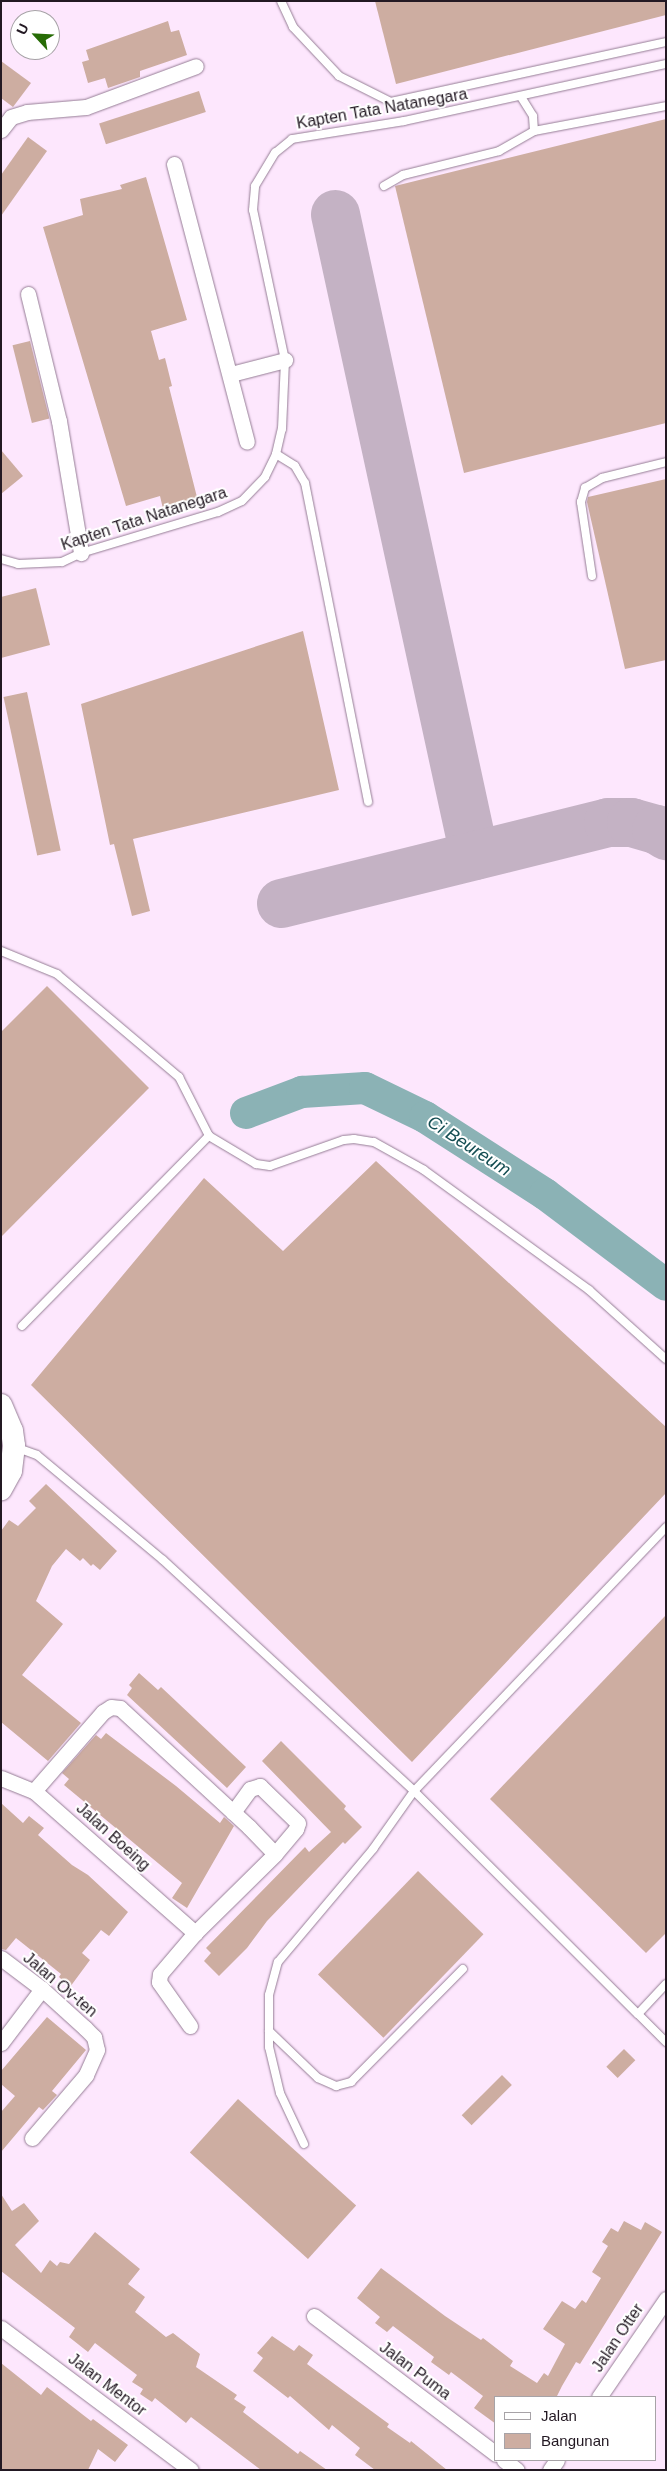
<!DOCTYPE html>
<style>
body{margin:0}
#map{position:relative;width:667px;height:2471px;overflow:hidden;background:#fde7fd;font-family:Arial,sans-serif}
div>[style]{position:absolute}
.river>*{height:32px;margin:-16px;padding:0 16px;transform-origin:16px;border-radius:16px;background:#8bb2b5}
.taxiway>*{height:49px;margin:-24.5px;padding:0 24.5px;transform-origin:24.5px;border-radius:24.5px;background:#c4b2c4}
.building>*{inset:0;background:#cdada1;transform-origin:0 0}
.roads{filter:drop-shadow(0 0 1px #957d95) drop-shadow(0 0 1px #957d95)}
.service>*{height:8px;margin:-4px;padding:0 4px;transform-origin:4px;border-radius:4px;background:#fff}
.minor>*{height:15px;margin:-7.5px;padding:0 7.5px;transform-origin:7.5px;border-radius:7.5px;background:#fff}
.secondary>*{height:22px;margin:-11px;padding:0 11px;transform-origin:11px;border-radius:11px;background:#fff}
span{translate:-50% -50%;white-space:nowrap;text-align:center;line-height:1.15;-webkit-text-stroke:4px #fff;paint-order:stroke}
.street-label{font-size:16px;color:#231923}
.water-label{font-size:18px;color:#134d52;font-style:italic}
.frame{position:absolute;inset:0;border:2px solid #231923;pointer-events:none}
.legend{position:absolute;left:494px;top:2396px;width:162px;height:65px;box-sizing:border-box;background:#fff;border:1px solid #a7a3a7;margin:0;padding:6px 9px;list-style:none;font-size:15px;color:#231923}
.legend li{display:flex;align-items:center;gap:10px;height:25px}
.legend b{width:25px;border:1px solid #a7a3a7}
.north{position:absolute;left:10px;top:10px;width:50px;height:50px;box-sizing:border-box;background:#fff;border:1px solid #a7a3a7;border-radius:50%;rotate:295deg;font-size:14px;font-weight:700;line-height:20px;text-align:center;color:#231923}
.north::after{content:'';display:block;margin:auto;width:18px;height:22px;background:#276c06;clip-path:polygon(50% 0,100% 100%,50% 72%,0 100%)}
</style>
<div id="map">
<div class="river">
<div style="left:246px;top:1113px;width:60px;rotate:-20.6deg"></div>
<div style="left:302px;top:1092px;width:63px;rotate:-3.6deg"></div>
<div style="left:365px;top:1088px;width:67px;rotate:25.8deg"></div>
<div style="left:425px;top:1117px;width:143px;rotate:32.7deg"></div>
<div style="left:545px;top:1194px;width:151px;rotate:36.9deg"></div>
</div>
<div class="taxiway">
<div style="left:335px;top:214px;width:656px;rotate:77.76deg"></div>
<div style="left:281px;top:903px;width:337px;rotate:-13.9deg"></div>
<div style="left:608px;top:822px;width:23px"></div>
<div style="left:631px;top:822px;width:26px;rotate:16deg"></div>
<div style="left:656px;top:829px;width:12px;rotate:31deg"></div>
</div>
<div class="building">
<div style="clip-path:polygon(375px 1px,666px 1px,666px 15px,396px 84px)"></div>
<div style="clip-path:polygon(168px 21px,171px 32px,179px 30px,187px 55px,140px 71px,140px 77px,108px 88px,105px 78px,88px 83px,82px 62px,89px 60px,86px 50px)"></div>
<div style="clip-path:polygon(1px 61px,31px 83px,13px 107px,1px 98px)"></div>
<div style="left:199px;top:91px;width:22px;height:105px;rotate:72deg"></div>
<div style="clip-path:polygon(666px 119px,666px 423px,464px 473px,395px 186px)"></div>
<div style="clip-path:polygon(28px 137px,47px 151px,1px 216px,1px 175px)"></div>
<div style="clip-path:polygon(146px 177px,187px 320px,151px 331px,159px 360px,165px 358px,172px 386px,169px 387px,199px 505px,164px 513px,160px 496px,126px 506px,43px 227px,83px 215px,80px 199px,122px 189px,120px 185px)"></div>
<div style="left:30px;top:341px;width:80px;height:18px;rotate:76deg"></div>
<div style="clip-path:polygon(1px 450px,23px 476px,1px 494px)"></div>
<div style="clip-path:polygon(666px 479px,666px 660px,625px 669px,587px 502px,588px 497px)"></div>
<div style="clip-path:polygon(36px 588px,50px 645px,1px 658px,1px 597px)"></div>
<div style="clip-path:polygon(303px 631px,339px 790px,133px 839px,150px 911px,132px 916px,114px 844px,110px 845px,81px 704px)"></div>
<div style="left:27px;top:692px;width:162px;height:24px;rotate:78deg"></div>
<div style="clip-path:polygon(47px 986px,149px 1088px,1px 1237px,1px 1032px)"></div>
<div style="clip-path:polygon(376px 1161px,666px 1427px,666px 1493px,412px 1762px,31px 1385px,204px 1178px,283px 1251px)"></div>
<div style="clip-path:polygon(46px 1484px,117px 1551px,100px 1570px,93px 1564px,91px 1566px,83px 1558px,80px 1561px,66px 1549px,52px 1566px,36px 1601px,63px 1624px,22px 1675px,81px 1723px,48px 1761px,1px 1722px,1px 1531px,9px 1520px,18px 1526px,36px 1508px,29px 1501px)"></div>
<div style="clip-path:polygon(666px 1615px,666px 1933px,646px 1953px,490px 1799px)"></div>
<div style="clip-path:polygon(139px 1673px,158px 1690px,161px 1687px,246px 1767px,227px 1788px,127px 1695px,132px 1688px,129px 1685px)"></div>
<div style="clip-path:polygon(106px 1733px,176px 1786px,220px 1823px,224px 1817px,234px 1826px,187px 1908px,172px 1898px,182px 1883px,64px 1785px,69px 1779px,62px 1773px,96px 1735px,101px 1739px)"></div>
<div style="clip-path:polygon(281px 1741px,346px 1806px,344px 1809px,362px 1827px,345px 1844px,343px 1842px,267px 1921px,247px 1948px,219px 1976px,204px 1961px,211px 1953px,206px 1948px,305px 1847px,309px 1852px,331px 1832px,262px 1761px)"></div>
<div style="clip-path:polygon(1px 1803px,23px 1823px,29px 1816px,44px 1828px,38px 1835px,72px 1865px,88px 1875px,128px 1912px,109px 1936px,101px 1930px,82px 1953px,90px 1960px,70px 1987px,59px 1977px,61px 1974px,16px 1938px,6px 1950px,1px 1949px)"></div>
<div style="left:418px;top:1871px;width:91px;height:144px;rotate:44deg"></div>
<div style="clip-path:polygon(47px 2017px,86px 2050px,52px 2091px,57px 2095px,43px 2110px,39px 2107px,1px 2152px,1px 2112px,15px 2096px,1px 2084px,1px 2071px)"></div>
<div style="left:624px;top:2049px;width:16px;height:25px;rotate:45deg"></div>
<div style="left:502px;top:2075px;width:14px;height:57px;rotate:45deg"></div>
<div style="left:238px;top:2099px;width:159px;height:72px;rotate:42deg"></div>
<div style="clip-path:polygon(1px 2194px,12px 2211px,24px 2203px,39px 2221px,15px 2245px,41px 2273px,50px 2260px,57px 2266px,60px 2262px,69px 2264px,95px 2232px,140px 2269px,128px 2284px,145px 2297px,135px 2312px,166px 2337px,173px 2333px,200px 2354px,196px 2367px,237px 2395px,234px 2399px,246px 2407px,243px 2412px,298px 2454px,300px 2451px,327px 2470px,261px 2470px,191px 2417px,186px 2423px,155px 2398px,152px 2402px,140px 2394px,143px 2389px,132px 2382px,137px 2375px,95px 2343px,88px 2352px,69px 2337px,75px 2328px,1px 2271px)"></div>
<div style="clip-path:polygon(624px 2221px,641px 2230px,645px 2222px,662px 2232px,580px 2364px,576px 2362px,562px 2386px,557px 2396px,559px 2397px,496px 2397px,496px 2424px,474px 2408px,483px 2396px,451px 2372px,449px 2375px,431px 2362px,434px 2357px,393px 2326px,387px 2332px,375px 2323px,380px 2317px,357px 2298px,381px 2268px,445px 2316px,481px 2340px,483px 2338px,513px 2361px,510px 2366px,537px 2383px,544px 2373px,548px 2376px,565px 2344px,543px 2329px,562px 2301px,575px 2309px,582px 2300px,586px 2303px,601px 2278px,592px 2272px,608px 2246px,602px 2242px,611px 2228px,618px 2232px)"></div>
<div style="clip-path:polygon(272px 2336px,294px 2351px,299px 2345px,313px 2355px,307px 2364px,389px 2424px,387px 2427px,410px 2443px,411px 2441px,447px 2470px,375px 2470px,355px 2455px,360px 2448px,332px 2425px,329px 2430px,290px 2396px,288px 2398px,253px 2371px,263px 2358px,257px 2353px)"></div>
<div style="clip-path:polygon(1px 2363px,41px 2395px,47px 2387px,91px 2421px,93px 2419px,128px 2445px,115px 2462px,98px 2449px,88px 2470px,1px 2470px)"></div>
</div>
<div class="roads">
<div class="service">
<div style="left:281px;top:1px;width:29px;rotate:65deg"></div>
<div style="left:293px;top:27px;width:67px;rotate:46.8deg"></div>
<div style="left:339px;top:76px;width:58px;rotate:26.6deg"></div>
<div style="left:391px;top:102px;width:281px;rotate:-12.3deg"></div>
<div style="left:534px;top:131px;width:134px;rotate:-10.7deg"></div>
<div style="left:384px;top:186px;width:22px;rotate:-30deg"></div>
<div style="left:403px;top:175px;width:99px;rotate:-14deg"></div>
<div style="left:499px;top:151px;width:40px;rotate:-29.7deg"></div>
<div style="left:534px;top:131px;width:15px;rotate:-94deg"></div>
<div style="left:533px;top:116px;width:22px;rotate:-122deg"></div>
<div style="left:276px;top:454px;width:22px;rotate:32deg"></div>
<div style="left:295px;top:466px;width:20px;rotate:60deg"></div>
<div style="left:305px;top:483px;width:325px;rotate:78.8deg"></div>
<div style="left:1px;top:559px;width:18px;rotate:16deg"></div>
<div style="left:18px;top:564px;width:44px;rotate:-2.6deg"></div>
<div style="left:62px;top:562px;width:21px;rotate:-25deg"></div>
<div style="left:81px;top:553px;width:143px;rotate:-16.7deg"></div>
<div style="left:218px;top:512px;width:26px;rotate:-25deg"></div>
<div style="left:242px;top:501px;width:33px;rotate:-46deg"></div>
<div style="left:265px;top:477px;width:25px;rotate:-64deg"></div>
<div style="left:276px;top:454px;width:26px;rotate:-77deg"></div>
<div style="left:282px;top:429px;width:69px;rotate:-87.5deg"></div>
<div style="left:285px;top:360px;width:153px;rotate:-102deg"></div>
<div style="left:253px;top:210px;width:24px;rotate:-85deg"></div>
<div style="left:255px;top:186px;width:39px;rotate:-59deg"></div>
<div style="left:275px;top:153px;width:22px;rotate:-39deg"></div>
<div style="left:292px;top:139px;width:113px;rotate:-9.1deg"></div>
<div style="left:404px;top:121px;width:268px;rotate:-12.3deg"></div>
<div style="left:592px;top:576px;width:75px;rotate:-98.5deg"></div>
<div style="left:581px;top:502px;width:15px;rotate:-74deg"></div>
<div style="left:585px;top:488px;width:20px;rotate:-30deg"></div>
<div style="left:602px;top:478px;width:66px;rotate:-14deg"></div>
<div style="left:1px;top:951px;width:61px;rotate:22.3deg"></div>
<div style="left:57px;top:974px;width:160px;rotate:40.2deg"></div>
<div style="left:179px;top:1077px;width:66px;rotate:63deg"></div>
<div style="left:22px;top:1326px;width:267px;rotate:-45.5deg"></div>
<div style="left:209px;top:1136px;width:55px;rotate:30.8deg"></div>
<div style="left:256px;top:1164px;width:14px;rotate:8deg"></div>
<div style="left:270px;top:1166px;width:78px;rotate:-19.4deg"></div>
<div style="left:344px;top:1140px;width:10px;rotate:-6deg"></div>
<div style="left:354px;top:1139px;width:20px;rotate:9deg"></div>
<div style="left:374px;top:1142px;width:57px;rotate:29.2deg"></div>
<div style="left:424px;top:1170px;width:204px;rotate:36deg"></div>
<div style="left:589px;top:1290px;width:103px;rotate:41.9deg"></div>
<div style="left:15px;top:1447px;width:23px;rotate:20deg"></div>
<div style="left:37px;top:1455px;width:164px;rotate:39.8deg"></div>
<div style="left:163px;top:1560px;width:341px;rotate:42.6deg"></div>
<div style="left:414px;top:1791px;width:316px;rotate:44.9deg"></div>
<div style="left:638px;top:2014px;width:41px;rotate:-47deg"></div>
<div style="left:638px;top:2014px;width:40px;rotate:45deg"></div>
<div style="left:269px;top:2031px;width:68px;rotate:43.8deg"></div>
<div style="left:318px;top:2078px;width:20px;rotate:24deg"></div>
<div style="left:336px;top:2086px;width:16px;rotate:-15deg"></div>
<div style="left:351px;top:2082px;width:159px;rotate:-45.3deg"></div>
<div style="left:304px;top:2144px;width:56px;rotate:-115.2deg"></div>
<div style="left:280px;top:2093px;width:47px;rotate:-103.4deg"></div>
<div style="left:269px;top:2047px;width:52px;rotate:-90deg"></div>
<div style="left:269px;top:1995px;width:34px;rotate:-75deg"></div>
<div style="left:278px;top:1962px;width:148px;rotate:-49.9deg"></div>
<div style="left:373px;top:1849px;width:71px;rotate:-54.7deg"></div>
<div style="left:414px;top:1791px;width:365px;rotate:-46.3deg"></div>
</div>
<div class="minor">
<div style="left:1px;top:130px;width:16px;rotate:-52deg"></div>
<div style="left:11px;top:117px;width:17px;rotate:-17deg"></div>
<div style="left:27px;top:112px;width:59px;rotate:-4.8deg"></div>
<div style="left:86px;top:107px;width:117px;rotate:-20.4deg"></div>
<div style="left:174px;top:164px;width:287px;rotate:75.3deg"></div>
<div style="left:28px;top:294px;width:131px;rotate:76.3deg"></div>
<div style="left:59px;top:421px;width:134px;rotate:80.5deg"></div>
<div style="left:231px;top:374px;width:56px;rotate:-14.5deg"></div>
<div style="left:1px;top:1778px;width:35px;rotate:22deg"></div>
<div style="left:34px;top:1791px;width:215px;rotate:41.4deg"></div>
<div style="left:34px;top:1791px;width:105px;rotate:-48.9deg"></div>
<div style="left:103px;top:1712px;width:9px;rotate:-32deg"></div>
<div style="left:111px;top:1707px;width:9px;rotate:6deg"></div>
<div style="left:120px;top:1708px;width:176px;rotate:42.7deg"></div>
<div style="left:249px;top:1827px;width:37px;rotate:46deg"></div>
<div style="left:1px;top:1958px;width:51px;rotate:37.1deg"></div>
<div style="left:42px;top:1989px;width:58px;rotate:42.2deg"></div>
<div style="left:85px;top:2028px;width:13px;rotate:45deg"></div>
<div style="left:94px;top:2037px;width:13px;rotate:77deg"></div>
<div style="left:97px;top:2050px;width:27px;rotate:114deg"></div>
<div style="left:86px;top:2075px;width:83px;rotate:130.6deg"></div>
<div style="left:190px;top:2026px;width:54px;rotate:-125.2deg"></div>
<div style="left:159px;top:1982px;width:8px;rotate:-83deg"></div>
<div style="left:160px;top:1974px;width:54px;rotate:-49.5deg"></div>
<div style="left:195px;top:1933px;width:112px;rotate:-44.6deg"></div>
<div style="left:275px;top:1854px;width:33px;rotate:-50deg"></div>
<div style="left:296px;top:1829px;width:6px;rotate:-72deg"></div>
<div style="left:298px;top:1823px;width:53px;rotate:-135.8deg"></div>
<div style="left:260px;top:1786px;width:10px;rotate:163deg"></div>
<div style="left:250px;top:1789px;width:29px;rotate:126deg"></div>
<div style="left:1px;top:2043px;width:68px;rotate:-52.8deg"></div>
<div style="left:314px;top:2316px;width:228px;rotate:37.2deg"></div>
<div style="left:1px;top:2328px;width:237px;rotate:36.8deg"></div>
<div style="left:599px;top:2397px;width:119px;rotate:-55.6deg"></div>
<div style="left:504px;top:2460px;width:16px;rotate:38deg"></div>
<div style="left:550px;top:2470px;width:12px;rotate:-55deg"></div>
</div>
<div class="secondary">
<div style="left:1px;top:1405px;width:28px;rotate:67deg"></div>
<div style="left:12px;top:1431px;width:15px;rotate:82deg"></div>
<div style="left:14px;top:1446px;width:25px;rotate:97deg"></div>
<div style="left:11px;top:1471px;width:21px;rotate:119deg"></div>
</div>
</div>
<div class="street-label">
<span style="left:382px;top:109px;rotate:-10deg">Kapten Tata Natanegara</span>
<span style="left:144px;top:519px;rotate:-18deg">Kapten Tata Natanegara</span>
<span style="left:113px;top:1837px;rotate:42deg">Jalan Boeing</span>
<span style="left:60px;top:1985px;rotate:40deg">Jalan Ov-ten</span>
<span style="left:618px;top:2338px;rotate:-56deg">Jalan Otter</span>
<span style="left:415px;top:2371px;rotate:37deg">Jalan Puma</span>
<span style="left:107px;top:2385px;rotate:37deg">Jalan Mentor</span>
</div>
<div class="water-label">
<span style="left:469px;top:1146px;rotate:33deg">Ci Beureum</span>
</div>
<div class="frame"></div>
<ul class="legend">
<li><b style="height:6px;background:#fff"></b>Jalan</li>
<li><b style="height:14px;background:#cdada1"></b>Bangunan</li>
</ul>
<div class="north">U</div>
</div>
